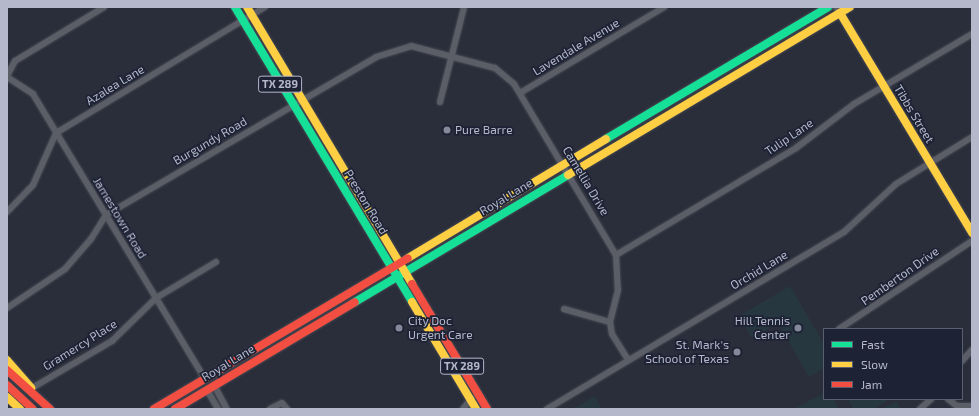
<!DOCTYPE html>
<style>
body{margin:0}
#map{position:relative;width:979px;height:416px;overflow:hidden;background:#2a2e3a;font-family:"Exo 2",sans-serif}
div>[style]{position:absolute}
.green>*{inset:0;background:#273740}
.roads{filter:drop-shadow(0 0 1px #464953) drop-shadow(0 0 1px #464953)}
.street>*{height:6px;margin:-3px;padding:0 3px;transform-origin:3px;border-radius:3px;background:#5b5d67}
.fast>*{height:8px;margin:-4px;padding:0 4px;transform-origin:4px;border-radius:4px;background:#16e098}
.slow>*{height:8px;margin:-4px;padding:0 4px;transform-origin:4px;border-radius:4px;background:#ffcf43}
.jam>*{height:8px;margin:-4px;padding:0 4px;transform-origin:4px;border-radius:4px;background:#f24e42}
.dots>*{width:11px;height:11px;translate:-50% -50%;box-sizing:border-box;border:2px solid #1d2235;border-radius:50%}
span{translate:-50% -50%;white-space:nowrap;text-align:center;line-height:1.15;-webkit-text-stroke:3.5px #1d2235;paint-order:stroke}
.shield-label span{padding:1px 3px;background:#1d2235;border:1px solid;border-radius:3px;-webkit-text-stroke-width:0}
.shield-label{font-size:11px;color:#b4b8ca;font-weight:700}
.street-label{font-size:12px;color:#b4b8ca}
.poi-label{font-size:12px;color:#b4b8ca}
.left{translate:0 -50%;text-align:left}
.right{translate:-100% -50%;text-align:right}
.frame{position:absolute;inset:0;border:8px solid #b4b8ca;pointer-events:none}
.legend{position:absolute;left:823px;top:328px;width:140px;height:72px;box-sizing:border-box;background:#1d2235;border:1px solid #595e71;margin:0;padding:5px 7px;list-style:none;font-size:12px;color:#b4b8ca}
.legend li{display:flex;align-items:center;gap:8px;height:20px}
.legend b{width:20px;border:1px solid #595e71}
</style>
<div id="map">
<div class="green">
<div style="clip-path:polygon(790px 286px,824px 344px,824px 368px,809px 377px,778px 323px,752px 338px,739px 316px)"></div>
<div style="clip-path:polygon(824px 393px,824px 399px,833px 399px,839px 409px,793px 409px)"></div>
<div style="clip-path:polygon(595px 396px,602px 409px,573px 409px)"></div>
<div style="clip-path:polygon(848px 399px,889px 399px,875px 409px,862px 409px,853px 408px)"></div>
<div style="clip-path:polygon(896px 401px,901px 409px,882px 409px)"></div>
</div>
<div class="roads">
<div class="street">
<div style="left:836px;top:7px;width:7px;rotate:56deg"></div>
<div style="left:7px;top:76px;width:17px;rotate:-62deg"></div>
<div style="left:15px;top:61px;width:104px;rotate:-31.2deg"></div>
<div style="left:7px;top:77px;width:31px;rotate:33deg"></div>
<div style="left:33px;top:94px;width:333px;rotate:58.9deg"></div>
<div style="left:520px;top:93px;width:168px;rotate:-30.8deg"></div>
<div style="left:440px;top:102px;width:98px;rotate:-75.8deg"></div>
<div style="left:7px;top:212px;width:37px;rotate:-46deg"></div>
<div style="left:33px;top:185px;width:57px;rotate:-66.1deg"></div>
<div style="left:56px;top:133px;width:244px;rotate:-31.1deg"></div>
<div style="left:616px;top:255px;width:209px;rotate:-30.7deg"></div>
<div style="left:796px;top:148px;width:73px;rotate:-37.2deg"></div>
<div style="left:854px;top:104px;width:137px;rotate:-30.7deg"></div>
<div style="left:7px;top:308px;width:70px;rotate:-33.9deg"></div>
<div style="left:65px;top:269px;width:40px;rotate:-49deg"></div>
<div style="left:91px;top:239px;width:28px;rotate:-58deg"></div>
<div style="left:106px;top:215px;width:313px;rotate:-30.3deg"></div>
<div style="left:376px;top:57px;width:37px;rotate:-17deg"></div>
<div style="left:411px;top:46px;width:87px;rotate:14.7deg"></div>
<div style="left:495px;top:68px;width:25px;rotate:40deg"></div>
<div style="left:514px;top:84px;width:199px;rotate:59.2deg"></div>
<div style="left:616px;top:255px;width:35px;rotate:87deg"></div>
<div style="left:618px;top:290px;width:33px;rotate:104deg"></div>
<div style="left:610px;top:322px;width:12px;rotate:81deg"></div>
<div style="left:612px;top:334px;width:31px;rotate:58deg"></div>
<div style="left:564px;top:309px;width:48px;rotate:15.8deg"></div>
<div style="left:839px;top:329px;width:159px;rotate:-33.5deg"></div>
<div style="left:962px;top:361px;width:15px;rotate:-48deg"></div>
<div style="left:214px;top:385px;width:27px;rotate:62deg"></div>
<div style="left:32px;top:388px;width:93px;rotate:-30.4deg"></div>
<div style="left:112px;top:341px;width:62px;rotate:-44.3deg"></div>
<div style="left:156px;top:298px;width:70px;rotate:-31deg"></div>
<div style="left:207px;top:390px;width:22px;rotate:60deg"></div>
<div style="left:948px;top:399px;width:11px;rotate:38deg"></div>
<div style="left:957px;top:406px;width:15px"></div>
<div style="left:270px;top:409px;width:13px;rotate:-27deg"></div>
<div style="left:282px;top:403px;width:8px;rotate:50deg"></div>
<div style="left:463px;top:409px;width:14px;rotate:-51deg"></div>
<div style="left:547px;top:409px;width:346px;rotate:-30.8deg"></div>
<div style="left:844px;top:232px;width:71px;rotate:-42.7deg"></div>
<div style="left:896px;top:184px;width:89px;rotate:-31.7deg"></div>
<div style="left:920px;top:409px;width:15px;rotate:-42deg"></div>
</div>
<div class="fast">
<div style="left:235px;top:7px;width:344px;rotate:59deg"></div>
<div style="left:606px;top:139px;width:258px;rotate:-30.7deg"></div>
<div style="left:355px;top:302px;width:248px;rotate:-30.8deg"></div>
</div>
<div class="slow">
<div style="left:247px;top:7px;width:322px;rotate:59.2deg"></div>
<div style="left:840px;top:13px;width:257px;rotate:59deg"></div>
<div style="left:568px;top:175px;width:328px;rotate:-30.8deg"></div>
<div style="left:408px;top:258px;width:231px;rotate:-31deg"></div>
<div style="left:412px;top:302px;width:125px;rotate:59.1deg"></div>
<div style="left:7px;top:360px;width:37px;rotate:49deg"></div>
<div style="left:7px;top:397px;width:18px;rotate:43deg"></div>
</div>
<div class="jam">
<div style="left:412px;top:284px;width:146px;rotate:59deg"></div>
<div style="left:7px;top:370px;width:58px;rotate:42.2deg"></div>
<div style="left:7px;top:385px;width:35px;rotate:43deg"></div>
<div style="left:154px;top:409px;width:295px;rotate:-30.7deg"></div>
<div style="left:175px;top:409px;width:209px;rotate:-30.7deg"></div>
</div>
</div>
<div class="dots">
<div style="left:447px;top:130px;background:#848898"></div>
<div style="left:399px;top:328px;background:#848898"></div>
<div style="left:798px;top:328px;background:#848898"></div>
<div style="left:737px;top:352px;background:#848898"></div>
</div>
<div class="shield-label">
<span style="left:280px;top:84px">TX 289</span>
<span style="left:462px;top:366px">TX 289</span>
</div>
<div class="street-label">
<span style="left:576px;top:47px;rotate:-31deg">Lavendale Avenue</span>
<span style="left:115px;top:85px;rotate:-31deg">Azalea Lane</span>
<span style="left:914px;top:114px;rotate:59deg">Tibbs Street</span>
<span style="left:789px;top:137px;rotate:-34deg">Tulip Lane</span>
<span style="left:210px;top:141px;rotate:-30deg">Burgundy Road</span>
<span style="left:586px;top:181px;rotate:59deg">Camellia Drive</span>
<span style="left:506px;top:197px;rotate:-31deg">Royal Lane</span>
<span style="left:366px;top:202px;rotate:59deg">Preston Road</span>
<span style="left:120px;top:218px;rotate:59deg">Jamestown Road</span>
<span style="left:759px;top:270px;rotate:-31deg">Orchid Lane</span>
<span style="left:900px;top:276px;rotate:-35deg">Pemberton Drive</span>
<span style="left:80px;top:345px;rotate:-32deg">Gramercy Place</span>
<span style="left:228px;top:363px;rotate:-31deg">Royal Lane</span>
</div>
<div class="poi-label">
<span class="left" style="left:455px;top:130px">Pure Barre</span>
<span class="left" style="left:408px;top:328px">City Doc<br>Urgent Care</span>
<span class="right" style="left:790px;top:328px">Hill Tennis<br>Center</span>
<span class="right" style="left:729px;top:352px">St. Mark's<br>School of Texas</span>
</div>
<div class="frame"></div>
<ul class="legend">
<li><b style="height:5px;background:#16e098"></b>Fast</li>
<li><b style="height:5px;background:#ffcf43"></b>Slow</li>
<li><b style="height:5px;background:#f24e42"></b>Jam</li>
</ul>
</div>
